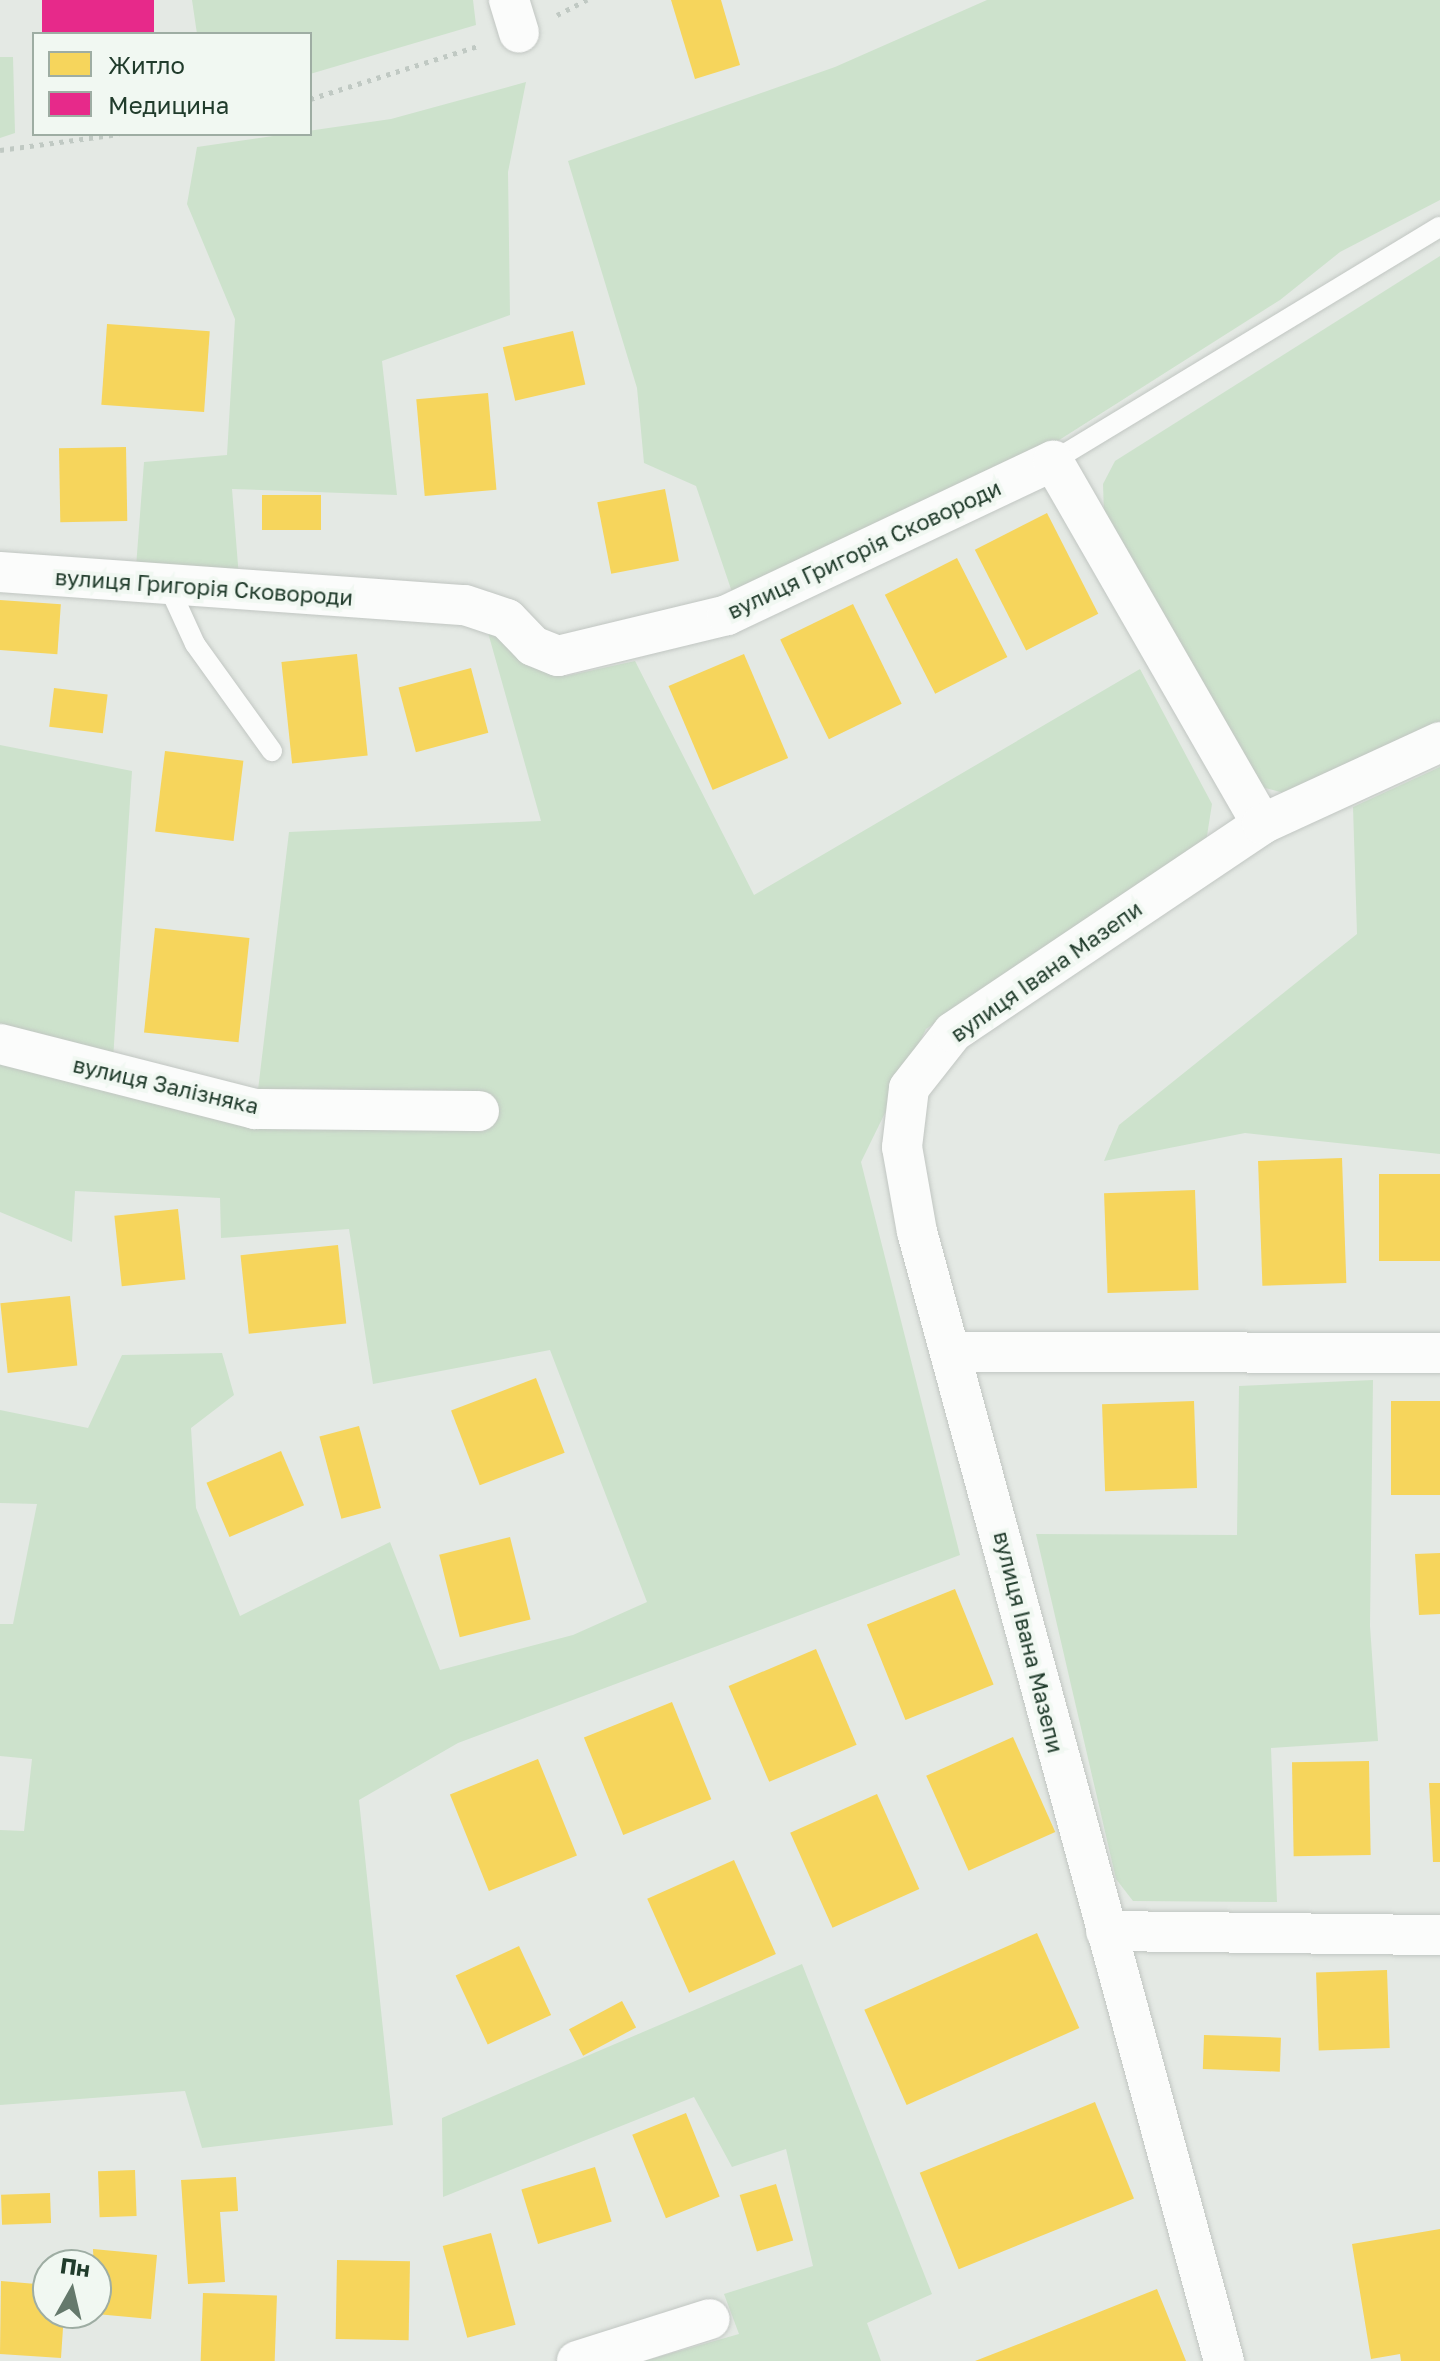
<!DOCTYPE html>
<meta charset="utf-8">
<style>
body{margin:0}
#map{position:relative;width:1440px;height:2361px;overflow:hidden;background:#e4e9e4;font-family:"Golos Text",sans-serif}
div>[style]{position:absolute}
.green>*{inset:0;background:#cde2cc}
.homes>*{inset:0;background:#f6d55c;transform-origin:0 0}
.health>*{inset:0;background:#e7298a;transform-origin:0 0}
.path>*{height:5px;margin-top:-2.5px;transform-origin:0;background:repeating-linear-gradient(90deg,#c0c9c3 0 4px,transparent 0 10px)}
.roads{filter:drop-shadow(0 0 2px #c1c6c2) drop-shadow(0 0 2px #c1c6c2)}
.service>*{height:20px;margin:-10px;padding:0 10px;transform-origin:10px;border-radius:10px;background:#fbfcfb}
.minor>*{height:40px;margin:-20px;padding:0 20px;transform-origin:20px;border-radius:20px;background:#fbfcfb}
span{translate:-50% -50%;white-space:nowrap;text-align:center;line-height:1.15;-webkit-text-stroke:8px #f1f8f2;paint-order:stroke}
.street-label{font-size:22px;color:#213c2c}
.legend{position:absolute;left:32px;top:32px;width:280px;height:104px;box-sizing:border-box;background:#f1f8f2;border:2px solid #9eada3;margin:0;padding:10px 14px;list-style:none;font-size:24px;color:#213c2c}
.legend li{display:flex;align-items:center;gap:16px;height:40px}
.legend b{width:40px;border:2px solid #9eada3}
.north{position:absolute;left:32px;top:2249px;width:80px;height:80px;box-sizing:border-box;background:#f1f8f2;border:2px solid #9eada3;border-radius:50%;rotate:8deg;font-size:22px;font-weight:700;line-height:32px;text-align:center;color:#213c2c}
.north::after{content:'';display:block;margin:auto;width:28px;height:36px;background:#65796c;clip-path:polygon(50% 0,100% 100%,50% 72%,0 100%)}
</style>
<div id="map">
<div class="green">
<div style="clip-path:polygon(192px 0,473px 0,476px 25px,310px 74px,310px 34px,197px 34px)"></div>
<div style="clip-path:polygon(987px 0,1440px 0,1440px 200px,1340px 252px,1280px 300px,1045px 449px,733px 595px,696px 486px,644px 463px,637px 388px,568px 161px,835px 67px)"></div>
<div style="clip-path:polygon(0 57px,13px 57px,15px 133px,0 138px)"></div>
<div style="clip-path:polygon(526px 82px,508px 172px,510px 315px,382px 361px,397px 495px,232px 489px,239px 578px,136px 567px,144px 462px,227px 455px,235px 319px,187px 204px,197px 147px,391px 119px)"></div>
<div style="clip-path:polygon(1440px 256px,1440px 726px,1284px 793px,1258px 786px,1104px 514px,1103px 484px,1115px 461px)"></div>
<div style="clip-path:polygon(487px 629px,534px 664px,566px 676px,635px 661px,754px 895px,1140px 669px,1212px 804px,1206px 842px,926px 1029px,861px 1162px,960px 1555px,458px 1743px,359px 1800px,393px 2125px,202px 2148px,185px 2091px,0 2105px,0 1830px,24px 1831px,32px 1759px,0 1756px,0 1624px,13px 1624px,37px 1504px,0 1503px,0 1410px,88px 1428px,122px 1355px,222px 1353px,234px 1395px,191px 1428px,196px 1508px,240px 1616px,390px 1542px,440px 1670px,573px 1635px,647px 1602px,550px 1350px,373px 1384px,349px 1229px,221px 1238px,220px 1198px,75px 1191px,72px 1242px,0 1212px,0 1062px,258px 1090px,289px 832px,541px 821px)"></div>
<div style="clip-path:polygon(0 745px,132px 771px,113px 1059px,0 1025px)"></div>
<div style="clip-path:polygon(1440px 767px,1440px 1154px,1245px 1133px,1104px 1161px,1119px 1125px,1357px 934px,1353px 807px)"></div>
<div style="clip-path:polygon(1373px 1380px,1370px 1626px,1378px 1741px,1271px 1748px,1277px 1902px,1133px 1901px,1116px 1879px,1036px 1534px,1237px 1535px,1239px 1386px)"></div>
<div style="clip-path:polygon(802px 1964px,932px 2294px,867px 2323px,881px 2361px,644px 2361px,739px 2334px,724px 2294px,813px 2266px,786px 2149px,732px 2167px,694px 2097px,443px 2197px,442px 2118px)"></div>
</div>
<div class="homes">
<div style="clip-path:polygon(671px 0,721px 0,740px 65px,695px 79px)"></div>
<div style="left:107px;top:324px;width:103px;height:81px;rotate:4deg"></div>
<div style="left:573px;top:331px;width:55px;height:72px;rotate:77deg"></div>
<div style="left:488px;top:393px;width:97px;height:72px;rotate:85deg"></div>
<div style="left:126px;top:447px;width:74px;height:67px;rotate:89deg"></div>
<div style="left:665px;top:489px;width:73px;height:69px;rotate:79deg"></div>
<div style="left:262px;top:495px;width:59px;height:35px"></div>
<div style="left:1047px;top:513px;width:113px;height:81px;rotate:63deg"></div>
<div style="left:957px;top:558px;width:111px;height:81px;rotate:63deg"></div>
<div style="left:0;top:600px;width:61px;height:50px;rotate:4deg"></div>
<div style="left:853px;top:604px;width:111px;height:81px;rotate:64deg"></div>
<div style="left:357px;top:654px;width:102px;height:76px;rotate:84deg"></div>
<div style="left:744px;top:654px;width:113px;height:82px;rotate:67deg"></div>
<div style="left:471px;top:668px;width:67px;height:75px;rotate:75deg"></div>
<div style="left:54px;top:688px;width:54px;height:39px;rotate:7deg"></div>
<div style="left:165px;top:751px;width:79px;height:81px;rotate:7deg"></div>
<div style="left:155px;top:928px;width:95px;height:105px;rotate:6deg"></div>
<div style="left:1342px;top:1158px;width:125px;height:84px;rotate:88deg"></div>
<div style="left:1440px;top:1174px;width:87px;height:61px;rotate:90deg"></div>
<div style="left:1195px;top:1190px;width:100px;height:91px;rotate:88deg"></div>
<div style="left:178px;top:1209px;width:71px;height:64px;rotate:84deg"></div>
<div style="left:338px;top:1245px;width:79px;height:98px;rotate:84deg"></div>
<div style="left:70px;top:1296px;width:70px;height:70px;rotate:84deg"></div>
<div style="left:536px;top:1378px;width:80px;height:91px;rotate:69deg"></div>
<div style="left:1194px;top:1401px;width:87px;height:92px;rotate:88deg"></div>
<div style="left:1391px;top:1401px;width:49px;height:94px"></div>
<div style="left:359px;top:1426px;width:85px;height:41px;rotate:75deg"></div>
<div style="left:281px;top:1451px;width:59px;height:81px;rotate:67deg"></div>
<div style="left:510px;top:1537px;width:85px;height:73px;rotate:76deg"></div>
<div style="clip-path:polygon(1440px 1553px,1440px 1614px,1419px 1615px,1415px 1554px)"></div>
<div style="left:955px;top:1589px;width:103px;height:95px;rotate:68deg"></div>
<div style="left:816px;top:1649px;width:104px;height:95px;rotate:67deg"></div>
<div style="left:672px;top:1702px;width:105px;height:95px;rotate:68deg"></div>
<div style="left:1013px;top:1737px;width:104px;height:95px;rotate:66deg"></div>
<div style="left:538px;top:1759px;width:104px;height:95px;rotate:68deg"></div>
<div style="left:1369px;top:1761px;width:94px;height:77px;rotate:89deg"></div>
<div style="clip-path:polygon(1429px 1783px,1440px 1783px,1440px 1862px,1433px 1862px)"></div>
<div style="left:877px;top:1794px;width:104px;height:95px;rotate:66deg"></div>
<div style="left:734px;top:1860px;width:103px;height:95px;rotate:66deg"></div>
<div style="left:1037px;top:1933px;width:104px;height:189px;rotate:66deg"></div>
<div style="left:519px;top:1946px;width:76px;height:70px;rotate:65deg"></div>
<div style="left:1387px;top:1970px;width:78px;height:71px;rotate:88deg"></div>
<div style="left:622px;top:2001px;width:30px;height:60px;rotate:62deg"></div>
<div style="left:1204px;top:2035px;width:77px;height:34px;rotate:2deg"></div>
<div style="left:1095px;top:2102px;width:104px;height:189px;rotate:68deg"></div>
<div style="left:686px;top:2113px;width:90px;height:58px;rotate:68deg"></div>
<div style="left:595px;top:2167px;width:57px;height:77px;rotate:73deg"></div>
<div style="left:135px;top:2170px;width:46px;height:37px;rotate:88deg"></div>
<div style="clip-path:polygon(236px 2177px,238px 2211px,220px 2212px,225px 2282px,188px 2284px,181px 2180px)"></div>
<div style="left:776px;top:2184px;width:59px;height:38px;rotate:73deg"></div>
<div style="left:50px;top:2193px;width:30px;height:49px;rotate:88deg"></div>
<div style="clip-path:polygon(1440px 2229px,1440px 2361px,1401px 2361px,1400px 2354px,1371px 2359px,1352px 2244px)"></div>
<div style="left:491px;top:2233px;width:95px;height:50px;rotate:75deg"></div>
<div style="clip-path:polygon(93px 2249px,157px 2255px,151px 2319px,96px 2314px)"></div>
<div style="left:337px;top:2260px;width:73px;height:79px;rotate:1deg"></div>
<div style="clip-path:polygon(1px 2281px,48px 2285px,48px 2313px,64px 2313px,61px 2358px,0 2354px)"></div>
<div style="clip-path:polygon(1157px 2289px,1186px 2361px,975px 2361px,1024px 2342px)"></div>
<div style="left:203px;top:2293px;width:74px;height:68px;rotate:2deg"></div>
</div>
<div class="health">
<div style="left:42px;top:0;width:112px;height:34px"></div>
</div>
<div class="path">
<div style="left:557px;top:15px;width:34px;rotate:-27deg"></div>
<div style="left:310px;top:99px;width:179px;rotate:-17.5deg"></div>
<div style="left:0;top:150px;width:120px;rotate:-7.7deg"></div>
</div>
<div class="roads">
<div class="service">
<div style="left:1053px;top:461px;width:452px;rotate:-31.2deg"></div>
<div style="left:168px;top:585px;width:65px;rotate:65.4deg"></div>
<div style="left:195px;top:644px;width:132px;rotate:54.3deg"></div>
</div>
<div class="minor">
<div style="left:509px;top:0;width:34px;rotate:73deg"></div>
<div style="left:0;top:572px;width:466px;rotate:4.1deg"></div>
<div style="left:465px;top:605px;width:44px;rotate:18.4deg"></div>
<div style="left:507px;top:619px;width:37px;rotate:46deg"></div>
<div style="left:533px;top:646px;width:27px;rotate:22deg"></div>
<div style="left:558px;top:656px;width:174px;rotate:-13.6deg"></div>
<div style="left:727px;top:615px;width:361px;rotate:-25.3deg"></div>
<div style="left:1053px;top:461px;width:419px;rotate:60.1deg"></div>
<div style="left:0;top:1044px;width:263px;rotate:14.3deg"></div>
<div style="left:255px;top:1109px;width:224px;rotate:0.5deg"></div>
<div style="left:953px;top:1352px;width:487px;rotate:0.1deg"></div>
<div style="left:1106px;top:1931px;width:334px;rotate:0.7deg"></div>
<div style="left:577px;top:2361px;width:139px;rotate:-17.5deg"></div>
<div style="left:1224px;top:2361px;width:1170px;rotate:-105.21deg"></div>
<div style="left:917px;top:1232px;width:86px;rotate:-100deg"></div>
<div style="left:902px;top:1147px;width:59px;rotate:-83.2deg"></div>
<div style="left:909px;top:1088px;width:71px;rotate:-51.8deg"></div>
<div style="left:953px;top:1032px;width:372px;rotate:-33.9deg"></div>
<div style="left:1262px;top:824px;width:196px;rotate:-24.7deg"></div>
</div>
</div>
<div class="street-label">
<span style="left:864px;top:549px;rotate:-25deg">вулиця Григорія Сковороди</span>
<span style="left:204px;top:587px;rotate:4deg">вулиця Григорія Сковороди</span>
<span style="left:1046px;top:971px;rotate:-35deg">вулиця Івана Мазепи</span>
<span style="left:166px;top:1085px;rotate:13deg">вулиця Залізняка</span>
<span style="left:1029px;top:1642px;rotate:76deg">вулиця Івана Мазепи</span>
</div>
<ul class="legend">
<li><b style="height:22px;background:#f6d55c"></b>Житло</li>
<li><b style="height:22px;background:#e7298a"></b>Медицина</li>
</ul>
<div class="north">Пн</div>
</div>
